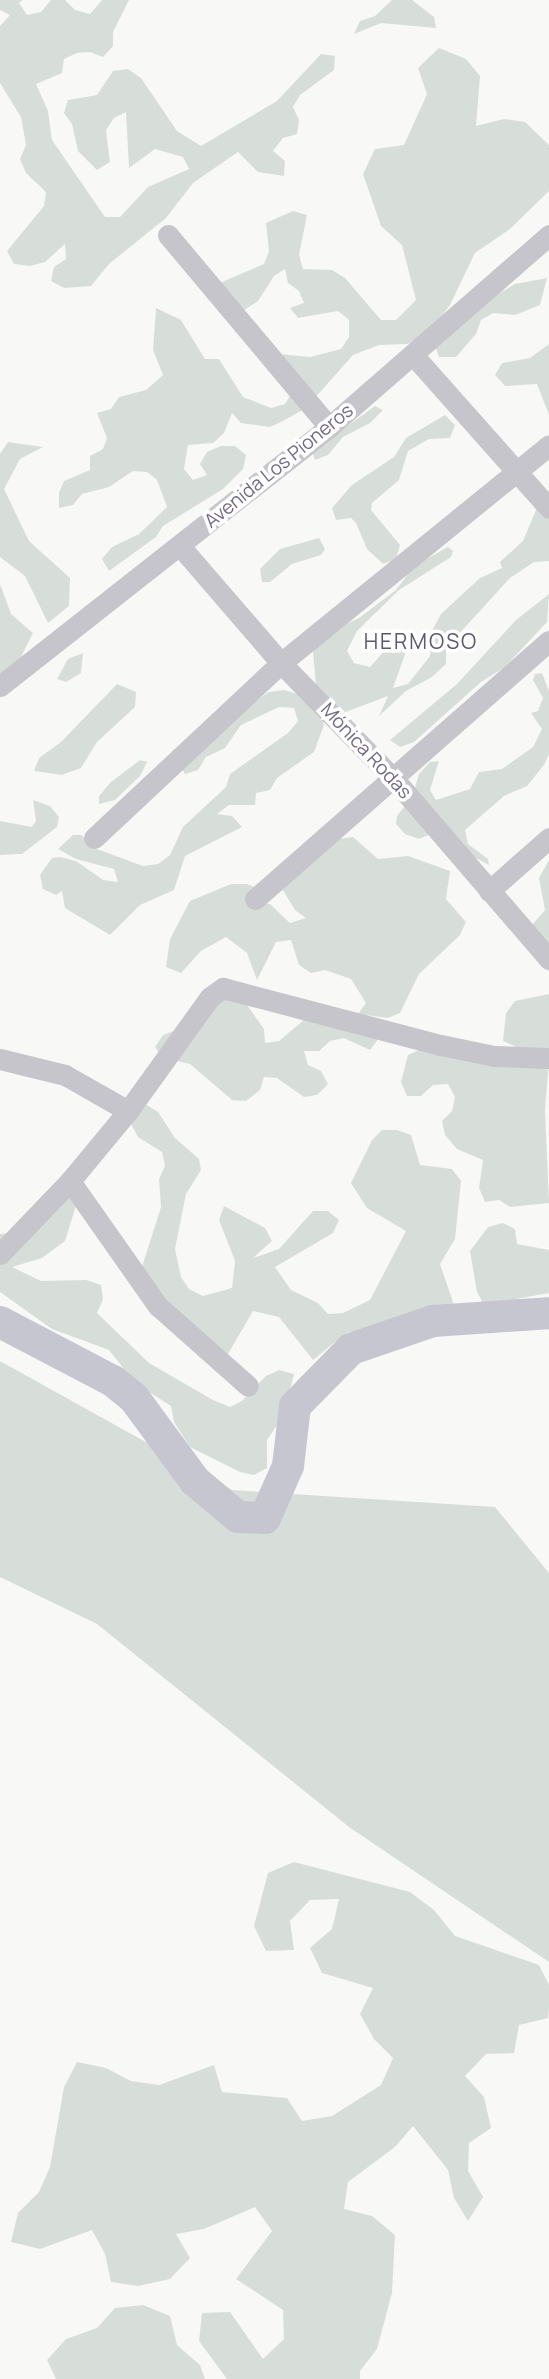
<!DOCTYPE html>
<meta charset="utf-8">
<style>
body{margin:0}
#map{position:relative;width:549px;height:2379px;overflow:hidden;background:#f8f9f7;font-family:Manrope,sans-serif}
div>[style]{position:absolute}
.green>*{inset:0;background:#d7deda}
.river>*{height:32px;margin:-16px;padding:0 16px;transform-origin:16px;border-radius:16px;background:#c6c6d1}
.minor>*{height:21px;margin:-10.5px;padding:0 10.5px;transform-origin:10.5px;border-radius:10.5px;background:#c7c5cc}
span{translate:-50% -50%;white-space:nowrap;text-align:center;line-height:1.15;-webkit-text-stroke:7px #fff;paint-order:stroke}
.street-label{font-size:19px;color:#726a86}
.neighbourhood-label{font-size:21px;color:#5d586c;letter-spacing:2px}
</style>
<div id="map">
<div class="green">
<div style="clip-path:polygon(0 0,23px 0,19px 3px,27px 15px,41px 12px,51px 0,65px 0,75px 10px,90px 14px,102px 0,129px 0,113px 32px,113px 46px,103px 57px,90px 52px,77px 53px,64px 59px,62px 73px,36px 84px,48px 111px,52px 140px,105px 217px,120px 217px,148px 187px,189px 169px,183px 157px,155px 149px,129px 168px,126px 112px,114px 118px,106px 130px,110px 162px,97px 170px,78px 151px,72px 124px,64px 113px,68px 100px,97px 95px,113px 71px,128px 69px,141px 78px,177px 131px,201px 146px,277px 101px,321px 54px,335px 56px,334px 70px,300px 95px,293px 107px,299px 120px,297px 134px,283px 138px,273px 151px,285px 161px,284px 176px,258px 172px,238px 152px,193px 183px,166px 218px,109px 264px,91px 286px,64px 288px,51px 281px,54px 267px,66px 259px,65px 244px,45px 262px,30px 266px,14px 264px,7px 251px,44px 206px,46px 192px,26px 173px,20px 159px,26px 145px,21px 117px,0 83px,0 26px,10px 15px,0 10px)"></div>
<div style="clip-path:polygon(392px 0,412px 0,434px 17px,436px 28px,381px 23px,354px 34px,360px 21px,375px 16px)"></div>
<div style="clip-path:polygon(439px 48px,466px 59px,480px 76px,476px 126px,504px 119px,525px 122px,549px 145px,549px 191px,510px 229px,475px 253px,450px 305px,432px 329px,408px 344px,379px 345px,353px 355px,306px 408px,283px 421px,270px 427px,241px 423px,232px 413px,224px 433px,213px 443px,188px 445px,184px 469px,193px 480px,207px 475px,200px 464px,207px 452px,221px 446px,235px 446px,246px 455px,243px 469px,223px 489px,163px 526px,156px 537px,109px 571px,102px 559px,112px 547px,139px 534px,167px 507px,157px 480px,147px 472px,133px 471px,109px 487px,82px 494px,73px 505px,59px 508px,59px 493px,64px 481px,90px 470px,90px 456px,103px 449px,107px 438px,97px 413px,111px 409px,119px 397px,146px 390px,163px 375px,153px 350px,156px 308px,181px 320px,205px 359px,219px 359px,243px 397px,271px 408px,285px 404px,293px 391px,279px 354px,310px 357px,341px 349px,349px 337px,349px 320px,338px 311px,298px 318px,290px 308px,304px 303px,299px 291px,288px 283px,285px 269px,274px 276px,258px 301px,235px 316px,219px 296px,222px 282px,264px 264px,269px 251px,266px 223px,293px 211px,307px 215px,299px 255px,303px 269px,332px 270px,345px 278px,381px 320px,396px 320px,416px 300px,402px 245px,381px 226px,363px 174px,375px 149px,404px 145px,427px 94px,418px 68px)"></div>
<div style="clip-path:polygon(547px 278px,540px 305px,515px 315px,493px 313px,481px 320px,476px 334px,456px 357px,439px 357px,434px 343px,489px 299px,515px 284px)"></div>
<div style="clip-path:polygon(549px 344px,549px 415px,537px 384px,505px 386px,495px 375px,502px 363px,530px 358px)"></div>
<div style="clip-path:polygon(375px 406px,383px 410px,370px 423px,343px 437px,328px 455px,315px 460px,313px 454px,320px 446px)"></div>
<div style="clip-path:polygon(445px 415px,455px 425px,450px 438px,429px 439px,408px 451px,399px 480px,372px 503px,371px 510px,400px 545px,396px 559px,383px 564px,367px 549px,356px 523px,351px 518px,336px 520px,332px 508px,352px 485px,394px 457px,406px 438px)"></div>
<div style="clip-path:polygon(8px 442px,43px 447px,20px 459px,4px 489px,29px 541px,70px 578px,69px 606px,48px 623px,25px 576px,0 557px,0 454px)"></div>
<div style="clip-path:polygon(539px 503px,549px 513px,549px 561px,534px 562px,510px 578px,446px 648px,446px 664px,432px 677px,406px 691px,379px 716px,388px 696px,343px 713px,316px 686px,313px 651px,329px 632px,359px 618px,396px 590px,414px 566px,448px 547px,453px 551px,451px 557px,399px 590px,357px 631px,347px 651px,354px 663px,370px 667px,395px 639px,410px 640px,393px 688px,408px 684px,430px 656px,433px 629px,441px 614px,480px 578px,502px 568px,500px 562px,523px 541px)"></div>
<div style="clip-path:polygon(319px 538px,325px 549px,321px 555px,292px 564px,270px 582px,262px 582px,260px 569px,280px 549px)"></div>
<div style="clip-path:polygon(0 584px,11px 614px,33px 633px,20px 659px,0 677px)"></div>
<div style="clip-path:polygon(549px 594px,547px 622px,505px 667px,481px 682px,414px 742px,400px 747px,390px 740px,457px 684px,516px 620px)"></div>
<div style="clip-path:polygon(83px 653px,81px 673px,66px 682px,57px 679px,68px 659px)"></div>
<div style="clip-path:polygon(542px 673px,549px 691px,549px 754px,544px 765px,527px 786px,504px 796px,465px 830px,468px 844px,488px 859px,489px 865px,431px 834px,419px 839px,405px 834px,396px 824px,397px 816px,412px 797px,419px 774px,430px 762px,439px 761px,430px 790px,436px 800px,470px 789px,479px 772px,502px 769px,533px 747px,542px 729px,531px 713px,538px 711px,543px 698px,533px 680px,535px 674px)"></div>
<div style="clip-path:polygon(117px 684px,136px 692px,135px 707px,97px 742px,81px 768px,62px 775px,34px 771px,39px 758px,61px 742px)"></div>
<div style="clip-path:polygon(284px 690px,298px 694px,320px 711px,324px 725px,314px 752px,277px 778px,270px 790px,256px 793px,255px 805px,229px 805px,217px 814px,232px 816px,242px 827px,185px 856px,174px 890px,140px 905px,110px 935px,65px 908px,62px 891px,56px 895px,43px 889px,40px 875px,52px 858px,60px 857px,76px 861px,103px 880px,118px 882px,114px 869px,76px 859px,58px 849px,73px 835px,81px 835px,97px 849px,143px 866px,158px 864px,170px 855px,183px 827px,226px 787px,230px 774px,288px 733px,298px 721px,294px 708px,279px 707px,241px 725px,225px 748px,206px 757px,198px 770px,185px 774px,178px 762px,257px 700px,269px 692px)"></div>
<div style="clip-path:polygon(140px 760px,147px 762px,140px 776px,115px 800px,99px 804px,99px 796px,111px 782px)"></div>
<div style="clip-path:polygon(33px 800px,50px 806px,59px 817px,57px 827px,22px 854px,0 855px,0 821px,32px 827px,36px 821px)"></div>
<div style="clip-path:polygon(353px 837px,378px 859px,408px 856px,450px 871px,446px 899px,466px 922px,460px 935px,419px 974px,400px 1013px,388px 1018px,358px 1014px,366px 1003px,351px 979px,325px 970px,311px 973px,299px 965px,291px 940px,276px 942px,257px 980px,247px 953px,226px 937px,201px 951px,181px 973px,166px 967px,170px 939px,190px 901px,231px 884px,247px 884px,261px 890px,245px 902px,270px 904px,290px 923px,306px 918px,295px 910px,281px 887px,339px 839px)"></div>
<div style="clip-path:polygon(549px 860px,549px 948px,532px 925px,545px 910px,539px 878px)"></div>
<div style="clip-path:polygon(218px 993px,247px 1005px,264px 1029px,265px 1043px,279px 1041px,312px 1013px,379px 1038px,370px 1050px,344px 1038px,330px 1041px,319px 1051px,304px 1051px,308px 1065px,321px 1071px,328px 1084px,317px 1095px,304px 1097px,277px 1078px,264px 1077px,260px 1090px,246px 1101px,232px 1100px,190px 1064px,163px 1058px,155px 1047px,163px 1035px,176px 1030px)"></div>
<div style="clip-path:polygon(549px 994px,549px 1052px,528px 1052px,503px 1041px,506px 1013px,515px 1001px)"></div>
<div style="clip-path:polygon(421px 1049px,434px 1054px,549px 1060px,545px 1110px,549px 1203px,510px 1207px,499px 1200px,485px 1202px,479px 1188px,483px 1160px,457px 1149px,445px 1135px,442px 1121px,452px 1111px,455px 1097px,448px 1084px,433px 1085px,421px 1096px,407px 1096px,401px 1082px,408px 1055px)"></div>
<div style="clip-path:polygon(145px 1104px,158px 1112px,175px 1138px,199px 1159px,201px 1170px,186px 1194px,175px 1249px,181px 1277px,189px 1289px,203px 1296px,232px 1288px,235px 1261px,219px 1220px,224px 1206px,265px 1228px,272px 1241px,253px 1258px,279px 1249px,313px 1211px,328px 1211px,339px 1220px,333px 1233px,275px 1267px,291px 1290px,318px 1303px,328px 1314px,343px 1313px,370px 1300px,406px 1231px,367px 1208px,351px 1183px,372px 1140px,382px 1130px,397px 1130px,411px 1135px,420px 1165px,452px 1169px,461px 1181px,455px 1239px,440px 1264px,454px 1305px,426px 1307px,388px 1323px,346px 1333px,313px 1360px,279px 1317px,253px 1311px,225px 1359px,140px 1273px,161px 1207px,159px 1179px,165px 1166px,162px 1152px,138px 1137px,131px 1124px,132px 1110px)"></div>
<div style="clip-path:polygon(64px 1186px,78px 1199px,65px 1241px,42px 1258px,12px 1267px,41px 1281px,86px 1280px,101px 1285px,103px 1299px,97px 1313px,149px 1363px,213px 1400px,230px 1407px,242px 1401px,266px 1376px,279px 1370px,294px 1374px,283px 1416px,267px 1440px,267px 1468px,254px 1475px,240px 1472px,190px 1447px,174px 1422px,171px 1406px,135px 1383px,109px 1350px,52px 1329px,0 1292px,0 1234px,10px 1233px)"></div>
<div style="clip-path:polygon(503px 1223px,515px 1229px,517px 1244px,549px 1250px,549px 1293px,484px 1305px,477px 1292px,470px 1251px,488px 1227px)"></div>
<div style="clip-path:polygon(0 1361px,232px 1490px,495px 1507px,549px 1573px,549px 1962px,349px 1827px,97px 1624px,0 1577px)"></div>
<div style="clip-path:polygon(294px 1862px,410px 1892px,434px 1910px,455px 1936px,539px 1965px,549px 1985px,549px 2009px,548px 2018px,519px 2025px,514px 2053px,486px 2054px,465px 2076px,484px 2097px,491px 2128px,469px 2143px,468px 2171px,483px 2197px,468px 2221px,454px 2198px,448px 2170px,413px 2126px,395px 2147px,348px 2182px,344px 2209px,372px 2216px,395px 2235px,392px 2293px,377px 2349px,360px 2371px,360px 2379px,227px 2379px,199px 2341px,202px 2313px,230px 2312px,263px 2359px,284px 2339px,283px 2310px,236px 2279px,272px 2231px,255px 2207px,204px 2229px,176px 2234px,190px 2258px,170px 2279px,138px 2286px,111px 2282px,105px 2254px,92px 2230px,40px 2249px,11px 2242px,18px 2213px,39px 2192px,50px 2167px,64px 2087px,77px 2062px,106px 2068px,131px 2081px,159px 2085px,214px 2065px,222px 2092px,287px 2098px,302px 2121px,332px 2116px,381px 2085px,393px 2058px,374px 2039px,360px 2014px,373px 1988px,322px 1973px,310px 1948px,332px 1929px,339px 1899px,310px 1900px,290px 1921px,294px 1950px,266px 1951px,254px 1926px,268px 1873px)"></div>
<div style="clip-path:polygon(143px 2305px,170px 2316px,177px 2345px,200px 2365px,205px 2379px,56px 2379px,47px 2360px,66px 2339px,97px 2328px,115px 2308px)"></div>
</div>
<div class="river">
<div style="left:0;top:1322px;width:127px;rotate:27.6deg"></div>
<div style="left:113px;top:1381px;width:27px;rotate:39deg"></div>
<div style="left:134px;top:1398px;width:103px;rotate:53.7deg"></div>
<div style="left:195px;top:1481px;width:56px;rotate:39.9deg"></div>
<div style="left:238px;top:1517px;width:27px;rotate:2deg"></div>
<div style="left:265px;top:1518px;width:57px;rotate:-66.1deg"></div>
<div style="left:288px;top:1466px;width:60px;rotate:-83.3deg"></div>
<div style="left:295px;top:1406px;width:80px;rotate:-45.5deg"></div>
<div style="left:351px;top:1349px;width:87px;rotate:-18.9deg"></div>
<div style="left:433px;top:1321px;width:116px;rotate:-3.9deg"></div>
</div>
<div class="minor">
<div style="left:168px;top:235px;width:251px;rotate:50deg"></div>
<div style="left:414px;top:356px;width:203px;rotate:48.4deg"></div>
<div style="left:180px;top:546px;width:155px;rotate:49.2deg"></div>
<div style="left:281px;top:663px;width:162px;rotate:45.8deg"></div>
<div style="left:394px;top:779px;width:238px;rotate:49.3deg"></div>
<div style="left:0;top:686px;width:419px;rotate:-38.2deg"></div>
<div style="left:329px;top:427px;width:292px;rotate:-41.1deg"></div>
<div style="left:94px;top:838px;width:256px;rotate:-43.1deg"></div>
<div style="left:281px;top:663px;width:345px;rotate:-39.1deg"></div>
<div style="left:489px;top:891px;width:80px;rotate:-41.5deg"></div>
<div style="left:255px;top:899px;width:391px;rotate:-41.3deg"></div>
<div style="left:0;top:1059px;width:67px;rotate:13.8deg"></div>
<div style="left:65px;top:1075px;width:73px;rotate:29.7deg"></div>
<div style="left:70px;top:1181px;width:153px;rotate:54.9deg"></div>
<div style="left:158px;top:1306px;width:120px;rotate:41.6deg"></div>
<div style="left:0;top:1254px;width:101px;rotate:-46.2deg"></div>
<div style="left:70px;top:1181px;width:91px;rotate:-50.4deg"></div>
<div style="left:128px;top:1111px;width:140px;rotate:-54.3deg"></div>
<div style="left:210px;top:997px;width:16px;rotate:-35deg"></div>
<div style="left:223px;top:988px;width:225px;rotate:14.7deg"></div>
<div style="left:441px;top:1045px;width:54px;rotate:11.7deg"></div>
<div style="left:494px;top:1056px;width:55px;rotate:2.1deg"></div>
</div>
<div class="street-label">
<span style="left:279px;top:466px;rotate:-39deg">Avenida Los Pioneros</span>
<span style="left:366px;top:751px;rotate:47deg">Mónica Rodas</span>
</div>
<div class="neighbourhood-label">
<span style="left:421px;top:641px">HERMOSO</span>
</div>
</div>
